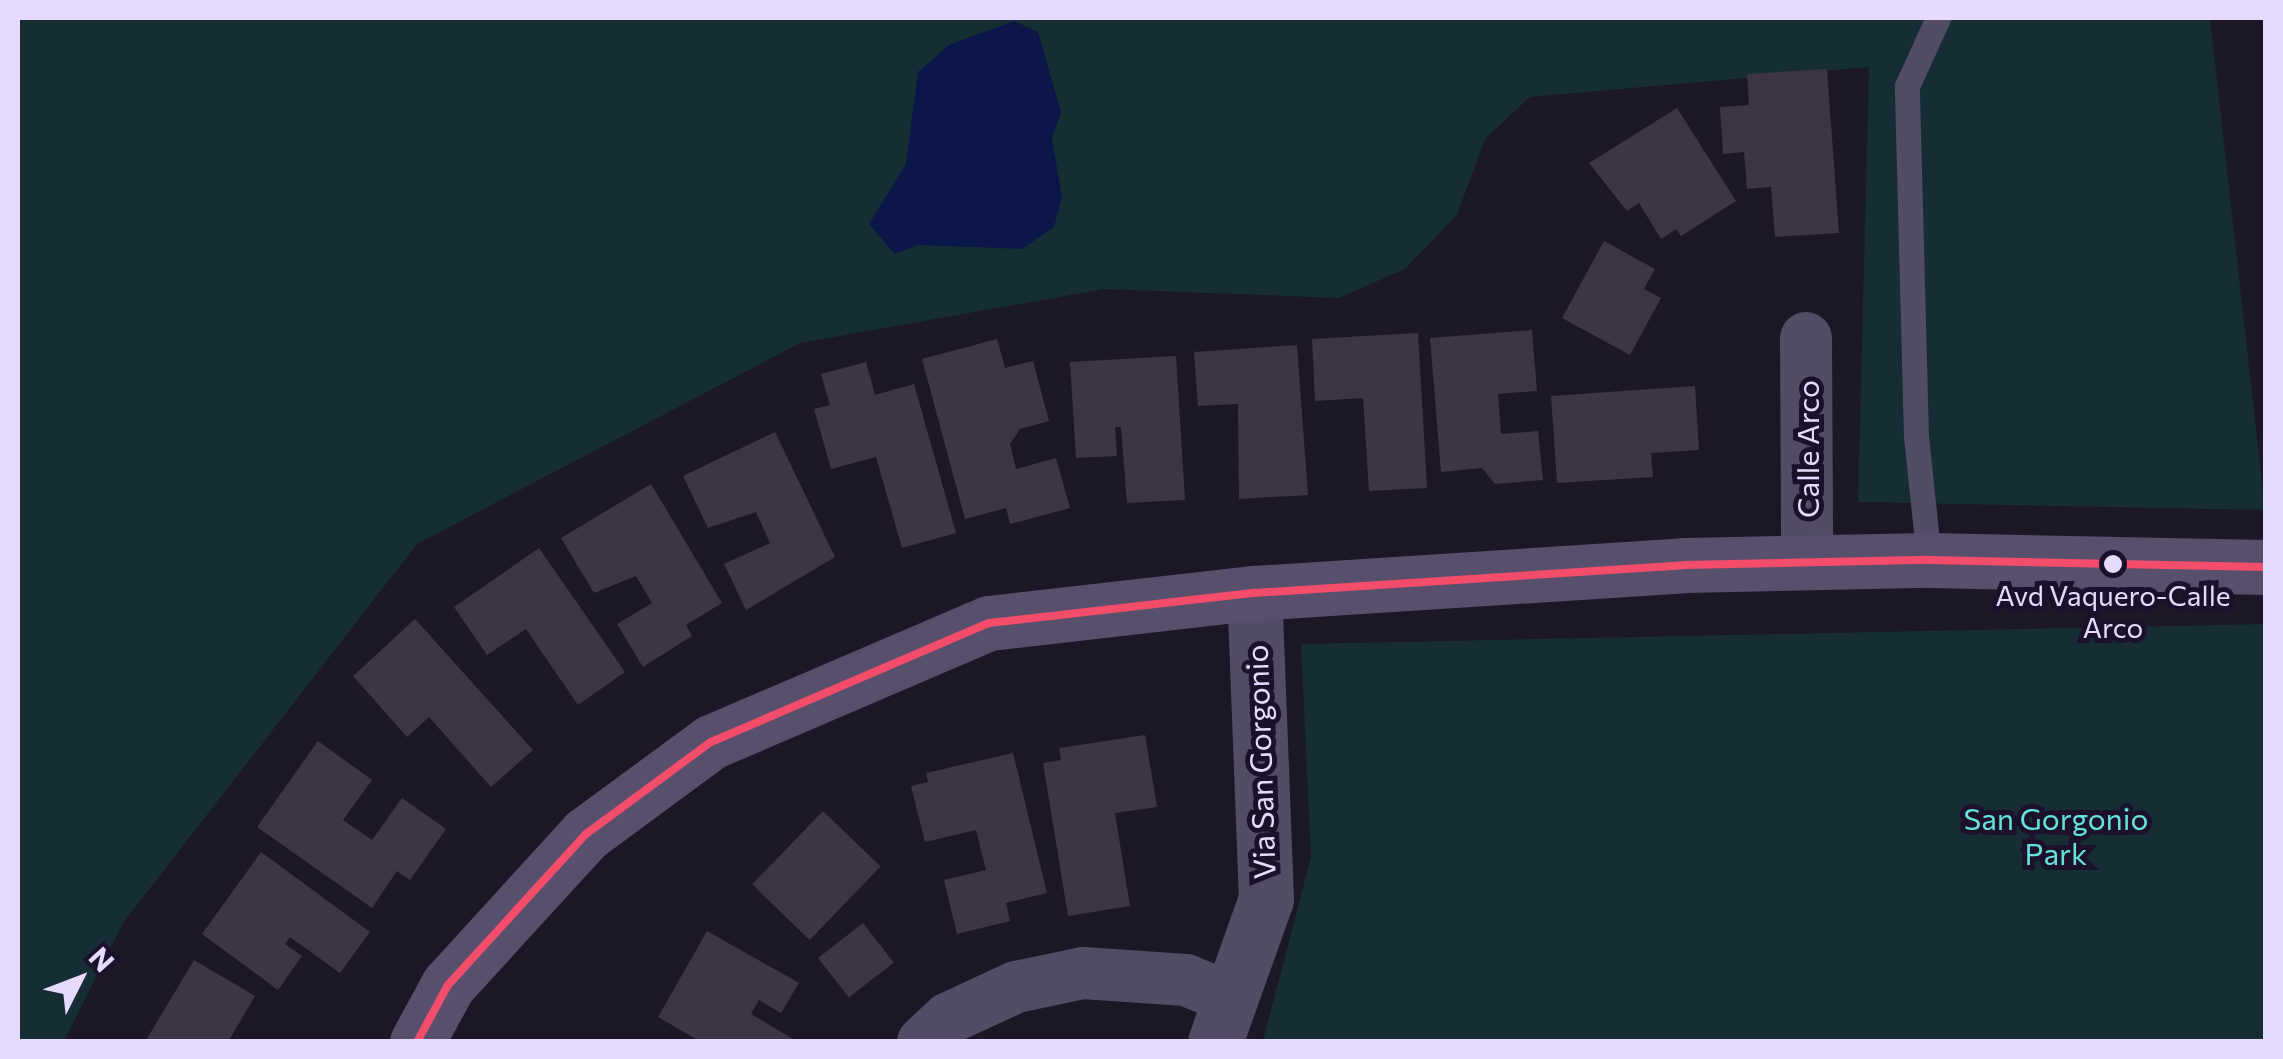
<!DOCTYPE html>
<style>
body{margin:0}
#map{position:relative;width:2283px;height:1059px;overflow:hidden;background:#1c1725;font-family:Commissioner,sans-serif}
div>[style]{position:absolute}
.green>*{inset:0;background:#152d33}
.water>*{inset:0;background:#0c1547}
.building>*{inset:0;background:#3c3546;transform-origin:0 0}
.service>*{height:25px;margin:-12.5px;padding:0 12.5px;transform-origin:12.5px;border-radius:12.5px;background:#524c65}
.minor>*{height:52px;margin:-26px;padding:0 26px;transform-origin:26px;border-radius:26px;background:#524c65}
.tertiary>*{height:55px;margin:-27.5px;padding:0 27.5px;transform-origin:27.5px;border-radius:27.5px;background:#524c65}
.secondary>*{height:55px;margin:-27.5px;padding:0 27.5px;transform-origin:27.5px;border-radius:27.5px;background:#574f6b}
.bus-1>*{height:8px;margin:-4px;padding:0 4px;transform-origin:4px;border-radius:4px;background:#f44d6c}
.dots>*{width:28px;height:28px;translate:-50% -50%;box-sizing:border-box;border:5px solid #1b112b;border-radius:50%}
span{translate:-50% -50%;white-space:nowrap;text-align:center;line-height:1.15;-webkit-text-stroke:10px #1b112b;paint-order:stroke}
.bus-label{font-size:28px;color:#e6dbff}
.street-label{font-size:30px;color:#e6dbff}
.park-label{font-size:30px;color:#64e2dc}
.frame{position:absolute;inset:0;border:20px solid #e6dbff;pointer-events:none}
.north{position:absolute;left:30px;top:929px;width:100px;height:100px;-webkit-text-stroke:8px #1b112b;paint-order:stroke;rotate:48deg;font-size:28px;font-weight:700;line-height:40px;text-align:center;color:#e6dbff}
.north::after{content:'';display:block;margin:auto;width:35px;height:45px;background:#e6dbff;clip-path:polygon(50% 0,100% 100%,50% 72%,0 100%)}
</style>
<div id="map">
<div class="green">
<div style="clip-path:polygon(18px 18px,2210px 18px,2265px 510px,1858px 502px,1869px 67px,1530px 97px,1485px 139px,1457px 215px,1405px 269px,1339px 298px,1104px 289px,800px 343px,417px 544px,123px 923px,64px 1041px,18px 1041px)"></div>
<div style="clip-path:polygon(2265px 624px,2265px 1041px,1263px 1041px,1311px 857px,1301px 644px)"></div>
</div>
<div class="water">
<div style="clip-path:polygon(1014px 21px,1038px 32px,1061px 112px,1052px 138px,1062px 197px,1054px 227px,1022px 249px,918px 245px,895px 254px,869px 224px,906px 164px,918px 72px,949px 45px)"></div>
</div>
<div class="building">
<div style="clip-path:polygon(1827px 69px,1839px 233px,1775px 237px,1771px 187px,1747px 189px,1744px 152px,1723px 154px,1720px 107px,1749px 105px,1747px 74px)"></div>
<div style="clip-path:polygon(1677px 108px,1736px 201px,1681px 236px,1676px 229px,1661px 239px,1639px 203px,1627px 211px,1589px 163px)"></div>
<div style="clip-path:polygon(1604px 241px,1655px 269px,1644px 289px,1661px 298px,1630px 355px,1562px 318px)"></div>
<div style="clip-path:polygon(1532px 330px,1537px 391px,1498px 394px,1501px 434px,1538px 431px,1543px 480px,1495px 484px,1482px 468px,1441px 472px,1430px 338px)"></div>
<div style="clip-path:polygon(1418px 333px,1427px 488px,1369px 491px,1363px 398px,1315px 401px,1312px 339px)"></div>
<div style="clip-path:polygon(997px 339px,1005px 368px,1033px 361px,1049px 421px,1020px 429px,1010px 444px,1016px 469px,1056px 458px,1070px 508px,1010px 524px,1006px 508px,965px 519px,922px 359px)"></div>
<div style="clip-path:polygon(1297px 345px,1308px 495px,1239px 499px,1238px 404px,1198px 406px,1194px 352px)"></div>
<div style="clip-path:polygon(1176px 356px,1185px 500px,1127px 503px,1121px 427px,1115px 427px,1117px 456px,1076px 458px,1070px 362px)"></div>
<div style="clip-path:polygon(866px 362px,875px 395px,914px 384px,956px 533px,902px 548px,876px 457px,831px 469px,814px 409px,830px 405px,821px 374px)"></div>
<div style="clip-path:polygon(1695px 386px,1699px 450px,1651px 453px,1653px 477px,1557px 483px,1551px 396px)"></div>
<div style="clip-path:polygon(775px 432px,835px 557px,746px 610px,724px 564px,770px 543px,756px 512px,708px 528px,683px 476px)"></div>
<div style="clip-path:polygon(651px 484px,722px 603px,686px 625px,692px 636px,643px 667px,617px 624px,652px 603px,636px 576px,594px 593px,561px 538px)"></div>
<div style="clip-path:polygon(539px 548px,625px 672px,578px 705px,526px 629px,487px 655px,454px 607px)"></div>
<div style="clip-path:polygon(415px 619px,533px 750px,491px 787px,429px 717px,407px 737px,353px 676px)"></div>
<div style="clip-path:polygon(1145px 735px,1157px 807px,1115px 813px,1130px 906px,1068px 916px,1043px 763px,1061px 760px,1059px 748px)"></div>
<div style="clip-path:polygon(318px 741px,372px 780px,343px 820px,372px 840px,402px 798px,446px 829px,410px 880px,397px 871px,372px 908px,257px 827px)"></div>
<div style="clip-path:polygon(1013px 753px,1047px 893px,1006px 903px,1010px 921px,957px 934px,944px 880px,986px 870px,976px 830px,925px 842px,911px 786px,928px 782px,926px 773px)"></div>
<div style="left:823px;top:811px;width:80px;height:102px;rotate:44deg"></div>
<div style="clip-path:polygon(261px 852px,370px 932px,340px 973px,290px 937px,285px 944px,302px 956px,278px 990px,202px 934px)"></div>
<div style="left:863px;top:923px;width:50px;height:57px;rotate:52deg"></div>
<div style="clip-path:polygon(707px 931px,799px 983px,781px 1013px,759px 1000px,751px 1014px,798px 1042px,701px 1042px,658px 1017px)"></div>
<div style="clip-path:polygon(194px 960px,255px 996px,228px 1042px,145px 1042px)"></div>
</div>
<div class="service">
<div style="left:1929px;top:560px;width:124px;rotate:-96deg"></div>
<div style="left:1916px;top:437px;width:351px;rotate:-91.5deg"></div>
<div style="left:1907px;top:86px;width:75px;rotate:-65.5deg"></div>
</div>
<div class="minor">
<div style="left:1806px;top:338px;width:223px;rotate:89.7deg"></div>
<div style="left:923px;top:1042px;width:35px;rotate:-43deg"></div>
<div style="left:949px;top:1018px;width:74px;rotate:-24.8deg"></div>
<div style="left:1016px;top:987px;width:68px;rotate:-11.8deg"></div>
<div style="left:1083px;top:973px;width:103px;rotate:3.9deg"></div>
<div style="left:1186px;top:980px;width:50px;rotate:22.4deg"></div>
</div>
<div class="tertiary">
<div style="left:1215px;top:1042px;width:152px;rotate:-70.4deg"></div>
<div style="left:1266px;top:899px;width:306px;rotate:-92.2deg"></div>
</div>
<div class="secondary">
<div style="left:417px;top:1042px;width:65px;rotate:-61.5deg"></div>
<div style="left:448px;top:985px;width:205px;rotate:-47.6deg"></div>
<div style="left:586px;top:834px;width:155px;rotate:-36.4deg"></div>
<div style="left:711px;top:742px;width:302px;rotate:-23.2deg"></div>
<div style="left:989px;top:623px;width:267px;rotate:-6.5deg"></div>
<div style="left:1254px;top:593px;width:431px;rotate:-3.7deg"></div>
<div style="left:1684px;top:565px;width:245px;rotate:-1.2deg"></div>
<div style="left:1929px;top:560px;width:337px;rotate:1.2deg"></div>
</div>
<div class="bus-1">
<div style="left:417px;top:1042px;width:65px;rotate:-61.5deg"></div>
<div style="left:448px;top:985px;width:205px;rotate:-47.6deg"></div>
<div style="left:586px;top:834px;width:155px;rotate:-36.4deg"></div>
<div style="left:711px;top:742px;width:302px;rotate:-23.2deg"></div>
<div style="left:989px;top:623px;width:267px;rotate:-6.5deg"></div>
<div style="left:1254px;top:593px;width:431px;rotate:-3.7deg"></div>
<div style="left:1684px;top:565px;width:245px;rotate:-1.2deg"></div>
<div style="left:1929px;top:560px;width:337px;rotate:1.2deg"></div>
</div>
<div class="dots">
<div style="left:2113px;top:564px;background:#e6dbff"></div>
</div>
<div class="bus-label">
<span style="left:2113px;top:611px">Avd Vaquero-Calle<br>Arco</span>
</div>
<div class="street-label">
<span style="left:1807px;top:449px;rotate:-90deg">Calle Arco</span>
<span style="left:1260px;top:762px;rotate:-92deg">Via San Gorgonio</span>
</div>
<div class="park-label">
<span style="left:2056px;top:835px">San Gorgonio<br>Park</span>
</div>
<div class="frame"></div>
<div class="north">N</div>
</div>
